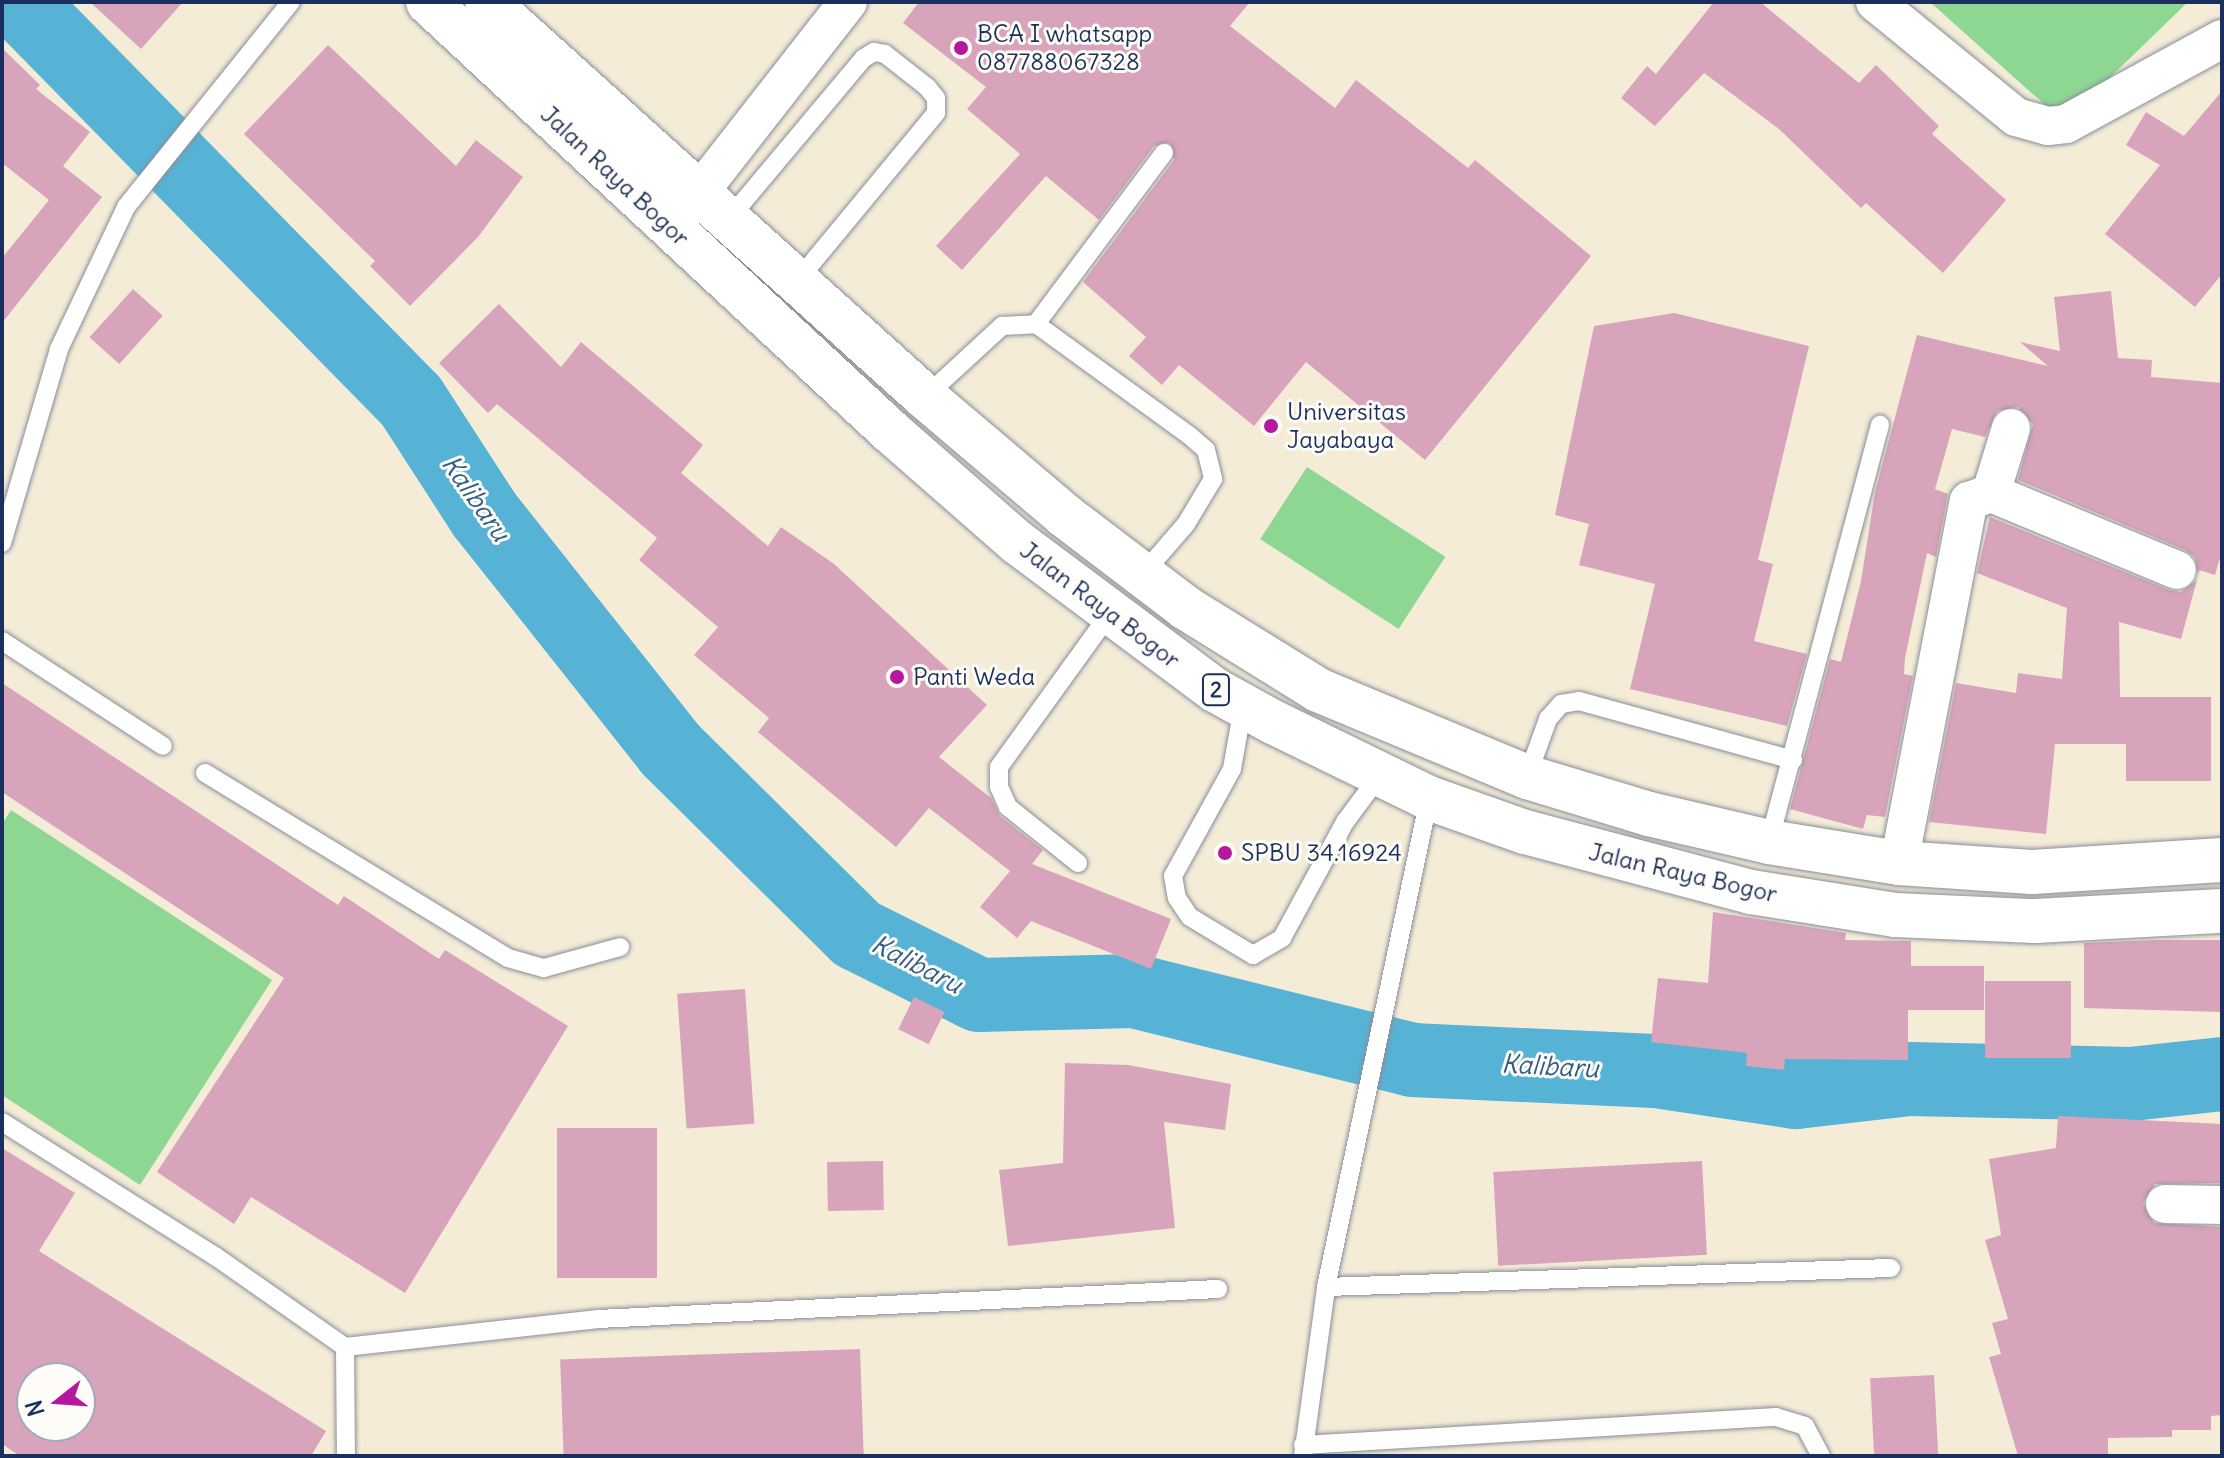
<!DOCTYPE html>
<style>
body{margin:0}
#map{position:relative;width:2224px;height:1458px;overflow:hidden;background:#f4ecd7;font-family:Delius,sans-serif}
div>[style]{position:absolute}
.green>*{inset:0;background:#8dd793;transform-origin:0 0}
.river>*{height:74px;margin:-37px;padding:0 37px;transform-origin:37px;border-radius:37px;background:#56b3d5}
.building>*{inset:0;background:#d7a4bb;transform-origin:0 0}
.roads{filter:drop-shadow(0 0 2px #888e9a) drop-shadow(0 0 2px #888e9a)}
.lane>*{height:18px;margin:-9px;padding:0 9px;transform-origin:9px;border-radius:9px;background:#fff}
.street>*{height:38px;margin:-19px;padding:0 19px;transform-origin:19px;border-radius:19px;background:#fff}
.highway>*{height:44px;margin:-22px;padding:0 22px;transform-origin:22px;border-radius:22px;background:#fff}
.dots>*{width:22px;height:22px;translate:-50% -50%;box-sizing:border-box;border:4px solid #fdfcf7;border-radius:50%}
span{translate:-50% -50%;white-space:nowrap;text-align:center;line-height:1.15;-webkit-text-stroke:6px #fdfcf7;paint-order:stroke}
.shield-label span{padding:2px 6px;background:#fdfcf7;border:2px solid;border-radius:6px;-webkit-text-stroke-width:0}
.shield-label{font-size:22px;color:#1b2f5e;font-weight:700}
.poi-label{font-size:24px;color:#1b2f5e}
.left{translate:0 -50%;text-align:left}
.street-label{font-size:24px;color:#1b2f5e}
.water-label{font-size:26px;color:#305d88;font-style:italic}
.frame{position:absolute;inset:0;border:4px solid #1b2f5e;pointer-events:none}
.north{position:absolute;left:16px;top:1362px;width:80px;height:80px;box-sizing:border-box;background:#fdfcf7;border:2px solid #a3aaba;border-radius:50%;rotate:253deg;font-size:22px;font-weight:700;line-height:32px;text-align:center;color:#1b2f5e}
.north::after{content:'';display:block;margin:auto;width:28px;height:36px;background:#b5179e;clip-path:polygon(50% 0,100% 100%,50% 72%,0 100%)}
</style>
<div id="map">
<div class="green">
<div style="clip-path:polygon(1930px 2px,2188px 2px,2064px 122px)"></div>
<div style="left:1307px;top:467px;width:165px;height:86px;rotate:33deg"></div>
<div style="clip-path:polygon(11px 810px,272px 980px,140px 1185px,2px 1095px,2px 824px)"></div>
</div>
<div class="river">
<div style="left:19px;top:2px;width:559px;rotate:45.51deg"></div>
<div style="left:411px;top:401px;width:135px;rotate:57.1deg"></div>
<div style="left:484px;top:514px;width:300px;rotate:51.6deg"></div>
<div style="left:670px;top:749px;width:263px;rotate:44.7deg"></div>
<div style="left:857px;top:934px;width:136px;rotate:26.6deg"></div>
<div style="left:979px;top:995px;width:155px;rotate:-1.5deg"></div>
<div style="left:1134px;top:991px;width:286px;rotate:13.9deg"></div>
<div style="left:1412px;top:1060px;width:243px;rotate:2.6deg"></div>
<div style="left:1655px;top:1071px;width:143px;rotate:8.5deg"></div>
<div style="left:1796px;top:1092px;width:114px;rotate:-6.6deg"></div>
<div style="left:1909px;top:1079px;width:222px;rotate:1.3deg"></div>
<div style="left:2131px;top:1084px;width:92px;rotate:-6.3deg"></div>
</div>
<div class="building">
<div style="clip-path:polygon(90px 2px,183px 2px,141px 49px)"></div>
<div style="clip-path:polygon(919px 2px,1250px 2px,1230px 26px,1335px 108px,1356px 80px,1468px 168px,1475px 160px,1591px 256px,1425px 460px,1306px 362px,1254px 426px,1179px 365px,1162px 385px,1129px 356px,1146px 337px,1083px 282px,1174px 160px,1170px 143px,1154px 146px,1099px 220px,1046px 176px,962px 270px,936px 246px,1020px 154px,967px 109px,986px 87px,903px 23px)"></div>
<div style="clip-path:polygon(1714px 2px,1760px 2px,1859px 83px,1876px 65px,1939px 126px,1932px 134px,2006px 200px,1943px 273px,1866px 203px,1861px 208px,1779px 129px,1704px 73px,1655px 126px,1621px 98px,1647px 66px,1656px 74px)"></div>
<div style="clip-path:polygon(328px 45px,456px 166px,476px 140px,523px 177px,478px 237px,410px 306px,370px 266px,375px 261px,244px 134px)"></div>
<div style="clip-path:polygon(2px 48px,40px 85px,36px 89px,90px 132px,63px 166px,102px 197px,2px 323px,2px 258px,49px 200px,2px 163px)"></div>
<div style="clip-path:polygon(2222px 91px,2222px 274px,2195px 307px,2105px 234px,2160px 165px,2126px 145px,2146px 112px,2184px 136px)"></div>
<div style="left:133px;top:289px;width:40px;height:65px;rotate:42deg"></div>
<div style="clip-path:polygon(2111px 291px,2118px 358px,2152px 360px,2151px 377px,2222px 383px,2222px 551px,2215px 575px,2199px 570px,2198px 575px,2195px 557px,2185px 550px,2018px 480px,2033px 424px,2018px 407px,1997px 411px,1985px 437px,1952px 429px,1935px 489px,1948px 494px,1936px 557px,1927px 553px,1905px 658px,1904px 674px,1913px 676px,1885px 817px,1867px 815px,1863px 829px,1790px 809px,1830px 659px,1841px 662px,1861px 581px,1875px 492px,1917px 335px,2048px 366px,2020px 342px,2060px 351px,2054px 297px)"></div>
<div style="clip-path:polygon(499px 304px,561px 367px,581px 342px,703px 445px,681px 473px,768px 546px,781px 527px,834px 564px,987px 705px,939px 757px,991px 798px,1000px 816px,1043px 850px,1032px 864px,1171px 919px,1151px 969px,1031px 921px,1017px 938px,980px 907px,1010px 871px,929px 808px,896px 847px,758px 732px,769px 718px,694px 655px,718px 627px,639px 560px,657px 538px,497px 404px,488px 413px,439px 363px)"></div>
<div style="clip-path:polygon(1674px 313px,1809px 346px,1758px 560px,1773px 564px,1754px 641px,1807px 654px,1787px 726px,1630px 689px,1655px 584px,1579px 565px,1589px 524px,1555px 515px,1594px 326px)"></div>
<div style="clip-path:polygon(1990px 517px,2169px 590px,2181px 592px,2197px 580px,2181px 639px,2119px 622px,2120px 697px,2211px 697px,2211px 781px,2126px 781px,2126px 744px,2055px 744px,2046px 834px,1929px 822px,1956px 683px,2016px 693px,2018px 673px,2062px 679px,2067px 608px,1977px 573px)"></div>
<div style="clip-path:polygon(2px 683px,338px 905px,344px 896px,439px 959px,445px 950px,568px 1026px,405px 1293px,251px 1197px,234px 1224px,157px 1172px,284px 978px,2px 792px)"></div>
<div style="clip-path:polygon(1713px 912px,1846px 933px,1845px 940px,1911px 941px,1911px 966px,1984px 966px,1984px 1010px,1908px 1010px,1908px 1060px,1785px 1059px,1784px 1070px,1746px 1066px,1747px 1053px,1651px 1042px,1658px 978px,1708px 983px)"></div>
<div style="clip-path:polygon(2158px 940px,2222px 940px,2222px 1012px,2084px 1008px,2084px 943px)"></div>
<div style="left:1985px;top:981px;width:86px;height:77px"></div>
<div style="left:745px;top:989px;width:135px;height:68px;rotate:86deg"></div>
<div style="left:914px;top:997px;width:34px;height:36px;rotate:26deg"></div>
<div style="clip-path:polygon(1065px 1063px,1128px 1065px,1231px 1084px,1225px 1130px,1164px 1122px,1175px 1228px,1008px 1246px,999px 1170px,1063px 1163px)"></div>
<div style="clip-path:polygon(2058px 1116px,2222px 1124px,2222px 1183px,2155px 1184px,2143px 1203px,2154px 1223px,2222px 1227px,2222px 1415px,2211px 1416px,2211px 1430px,2172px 1430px,2172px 1437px,2108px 1438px,2108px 1456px,2018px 1456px,1989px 1357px,2001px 1354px,1992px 1323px,2008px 1319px,1985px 1240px,2001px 1235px,1989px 1159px,2056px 1148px)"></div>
<div style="left:557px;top:1128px;width:100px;height:150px"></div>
<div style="clip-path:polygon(evenodd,2px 1148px,75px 1193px,39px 1251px,326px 1431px,311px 1456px,20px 1456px,2px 1444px,2px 1148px,32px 1378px,80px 1378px,80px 1426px,32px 1426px,32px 1378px)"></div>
<div style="left:883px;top:1161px;width:49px;height:56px;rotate:89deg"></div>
<div style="left:1702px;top:1161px;width:94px;height:209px;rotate:87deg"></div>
<div style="left:860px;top:1349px;width:107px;height:300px;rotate:88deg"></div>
<div style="left:1934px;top:1375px;width:81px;height:64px;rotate:87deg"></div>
</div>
<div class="roads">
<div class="lane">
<div style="left:727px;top:221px;width:213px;rotate:-50deg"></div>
<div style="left:864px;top:58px;width:12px;rotate:-31deg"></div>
<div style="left:874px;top:52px;width:11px;rotate:10deg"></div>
<div style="left:885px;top:54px;width:53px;rotate:38.2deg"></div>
<div style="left:927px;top:87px;width:14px;rotate:51deg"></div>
<div style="left:936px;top:98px;width:15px;rotate:90deg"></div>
<div style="left:936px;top:113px;width:219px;rotate:129.6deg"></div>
<div style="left:1036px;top:324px;width:214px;rotate:-53.2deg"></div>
<div style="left:925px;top:397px;width:105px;rotate:-42.7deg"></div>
<div style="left:1002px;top:326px;width:34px;rotate:-3deg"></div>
<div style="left:1036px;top:324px;width:190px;rotate:36deg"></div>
<div style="left:1190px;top:436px;width:21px;rotate:41deg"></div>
<div style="left:1206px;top:450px;width:30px;rotate:76deg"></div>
<div style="left:1213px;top:479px;width:52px;rotate:121deg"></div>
<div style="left:1186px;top:524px;width:67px;rotate:130.8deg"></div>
<div style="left:2px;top:543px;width:202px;rotate:-73.6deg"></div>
<div style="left:59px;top:349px;width:157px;rotate:-64.7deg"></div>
<div style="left:126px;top:207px;width:263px;rotate:-51.2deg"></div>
<div style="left:2px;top:641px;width:192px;rotate:33.1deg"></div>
<div style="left:1243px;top:707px;width:63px;rotate:100.1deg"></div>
<div style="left:1232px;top:769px;width:122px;rotate:118.9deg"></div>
<div style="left:1173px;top:876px;width:22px;rotate:80deg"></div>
<div style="left:1177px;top:898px;width:23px;rotate:56deg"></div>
<div style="left:1190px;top:917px;width:74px;rotate:31.1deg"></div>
<div style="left:1253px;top:955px;width:34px;rotate:-30deg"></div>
<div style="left:1282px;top:938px;width:132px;rotate:-61.5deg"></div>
<div style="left:1345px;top:822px;width:59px;rotate:-53.3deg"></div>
<div style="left:205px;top:773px;width:355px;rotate:31.4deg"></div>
<div style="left:508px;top:958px;width:37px;rotate:16deg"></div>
<div style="left:544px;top:968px;width:79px;rotate:-15.4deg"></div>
<div style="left:1527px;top:777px;width:62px;rotate:-70.1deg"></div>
<div style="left:1548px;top:719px;width:20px;rotate:-49deg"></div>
<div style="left:1561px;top:704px;width:18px;rotate:-9deg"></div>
<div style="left:1579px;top:701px;width:222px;rotate:15.4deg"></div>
<div style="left:1769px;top:842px;width:432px;rotate:-75.1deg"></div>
<div style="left:1078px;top:863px;width:90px;rotate:-141.3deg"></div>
<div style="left:1008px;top:807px;width:22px;rotate:-114deg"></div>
<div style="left:999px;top:787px;width:20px;rotate:-90deg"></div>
<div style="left:999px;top:767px;width:190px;rotate:-54.2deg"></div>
<div style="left:2px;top:1122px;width:252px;rotate:32.2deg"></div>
<div style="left:215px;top:1256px;width:159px;rotate:35deg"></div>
<div style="left:345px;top:1347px;width:255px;rotate:-6.3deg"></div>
<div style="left:598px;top:1319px;width:621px;rotate:-2.77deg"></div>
<div style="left:1326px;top:1287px;width:565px;rotate:-1.93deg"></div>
<div style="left:345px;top:1347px;width:109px;rotate:89.5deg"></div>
<div style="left:1303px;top:1445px;width:474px;rotate:-3.4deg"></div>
<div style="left:1776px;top:1417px;width:30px;rotate:17deg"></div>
<div style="left:1805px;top:1426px;width:34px;rotate:62deg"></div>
<div style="left:1303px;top:1456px;width:171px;rotate:-82.2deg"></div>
<div style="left:1326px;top:1287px;width:500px;rotate:-78.1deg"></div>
</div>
<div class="street">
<div style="left:1875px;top:2px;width:182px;rotate:39.2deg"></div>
<div style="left:2016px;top:117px;width:33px;rotate:16deg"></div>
<div style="left:2048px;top:126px;width:18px;rotate:-6deg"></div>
<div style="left:2066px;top:124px;width:178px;rotate:-28.6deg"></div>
<div style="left:680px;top:217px;width:273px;rotate:-52deg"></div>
<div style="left:1991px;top:493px;width:68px;rotate:-72.9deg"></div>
<div style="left:1899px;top:863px;width:369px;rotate:-79.1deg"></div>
<div style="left:1969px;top:501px;width:23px;rotate:-20deg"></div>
<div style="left:1991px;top:493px;width:201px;rotate:22.5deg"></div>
<div style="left:2165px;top:1204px;width:57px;rotate:1deg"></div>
</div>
<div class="highway">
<div style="left:428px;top:2px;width:630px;rotate:42.88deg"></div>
<div style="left:890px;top:431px;width:169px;rotate:41.2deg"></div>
<div style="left:1017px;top:542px;width:247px;rotate:36.8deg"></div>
<div style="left:1215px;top:690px;width:66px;rotate:28.9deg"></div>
<div style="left:1273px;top:722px;width:174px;rotate:26deg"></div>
<div style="left:1429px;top:798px;width:102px;rotate:19.5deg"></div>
<div style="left:1525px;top:832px;width:234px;rotate:14.9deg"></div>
<div style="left:1751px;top:892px;width:146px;rotate:9.1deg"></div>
<div style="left:1895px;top:915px;width:140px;rotate:2.5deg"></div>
<div style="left:2035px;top:921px;width:187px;rotate:-3.1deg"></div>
<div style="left:487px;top:2px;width:590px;rotate:42.04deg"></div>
<div style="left:925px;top:397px;width:182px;rotate:40.3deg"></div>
<div style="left:1064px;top:515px;width:153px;rotate:37.3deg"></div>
<div style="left:1186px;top:608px;width:155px;rotate:31.8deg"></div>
<div style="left:1318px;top:690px;width:226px;rotate:22.6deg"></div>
<div style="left:1527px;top:777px;width:127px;rotate:16.9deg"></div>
<div style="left:1649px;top:814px;width:123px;rotate:13.1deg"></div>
<div style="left:1769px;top:842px;width:132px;rotate:9.2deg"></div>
<div style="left:1899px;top:863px;width:133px;rotate:3.9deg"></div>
<div style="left:2032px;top:872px;width:190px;rotate:-3.6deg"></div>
</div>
</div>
<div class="dots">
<div style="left:961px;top:48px;background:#b5179e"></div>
<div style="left:1271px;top:426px;background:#b5179e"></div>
<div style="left:897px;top:677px;background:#b5179e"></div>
<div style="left:1225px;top:853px;background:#b5179e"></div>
</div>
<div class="shield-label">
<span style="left:1216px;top:690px">2</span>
</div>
<div class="poi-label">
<span class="left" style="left:977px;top:48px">BCA I whatsapp<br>087788067328</span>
<span class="left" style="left:1287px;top:426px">Universitas<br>Jayabaya</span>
<span class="left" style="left:913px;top:677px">Panti Weda</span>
<span class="left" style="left:1241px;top:853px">SPBU 34.16924</span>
</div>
<div class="street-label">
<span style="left:615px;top:176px;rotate:43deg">Jalan Raya Bogor</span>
<span style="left:1100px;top:605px;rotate:37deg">Jalan Raya Bogor</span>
<span style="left:1683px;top:873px;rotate:13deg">Jalan Raya Bogor</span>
</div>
<div class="water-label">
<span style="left:476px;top:498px;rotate:55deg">Kalibaru</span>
<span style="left:917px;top:964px;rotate:27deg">Kalibaru</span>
<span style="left:1550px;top:1066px;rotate:3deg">Kalibaru</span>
</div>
<div class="frame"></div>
<div class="north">N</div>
</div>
